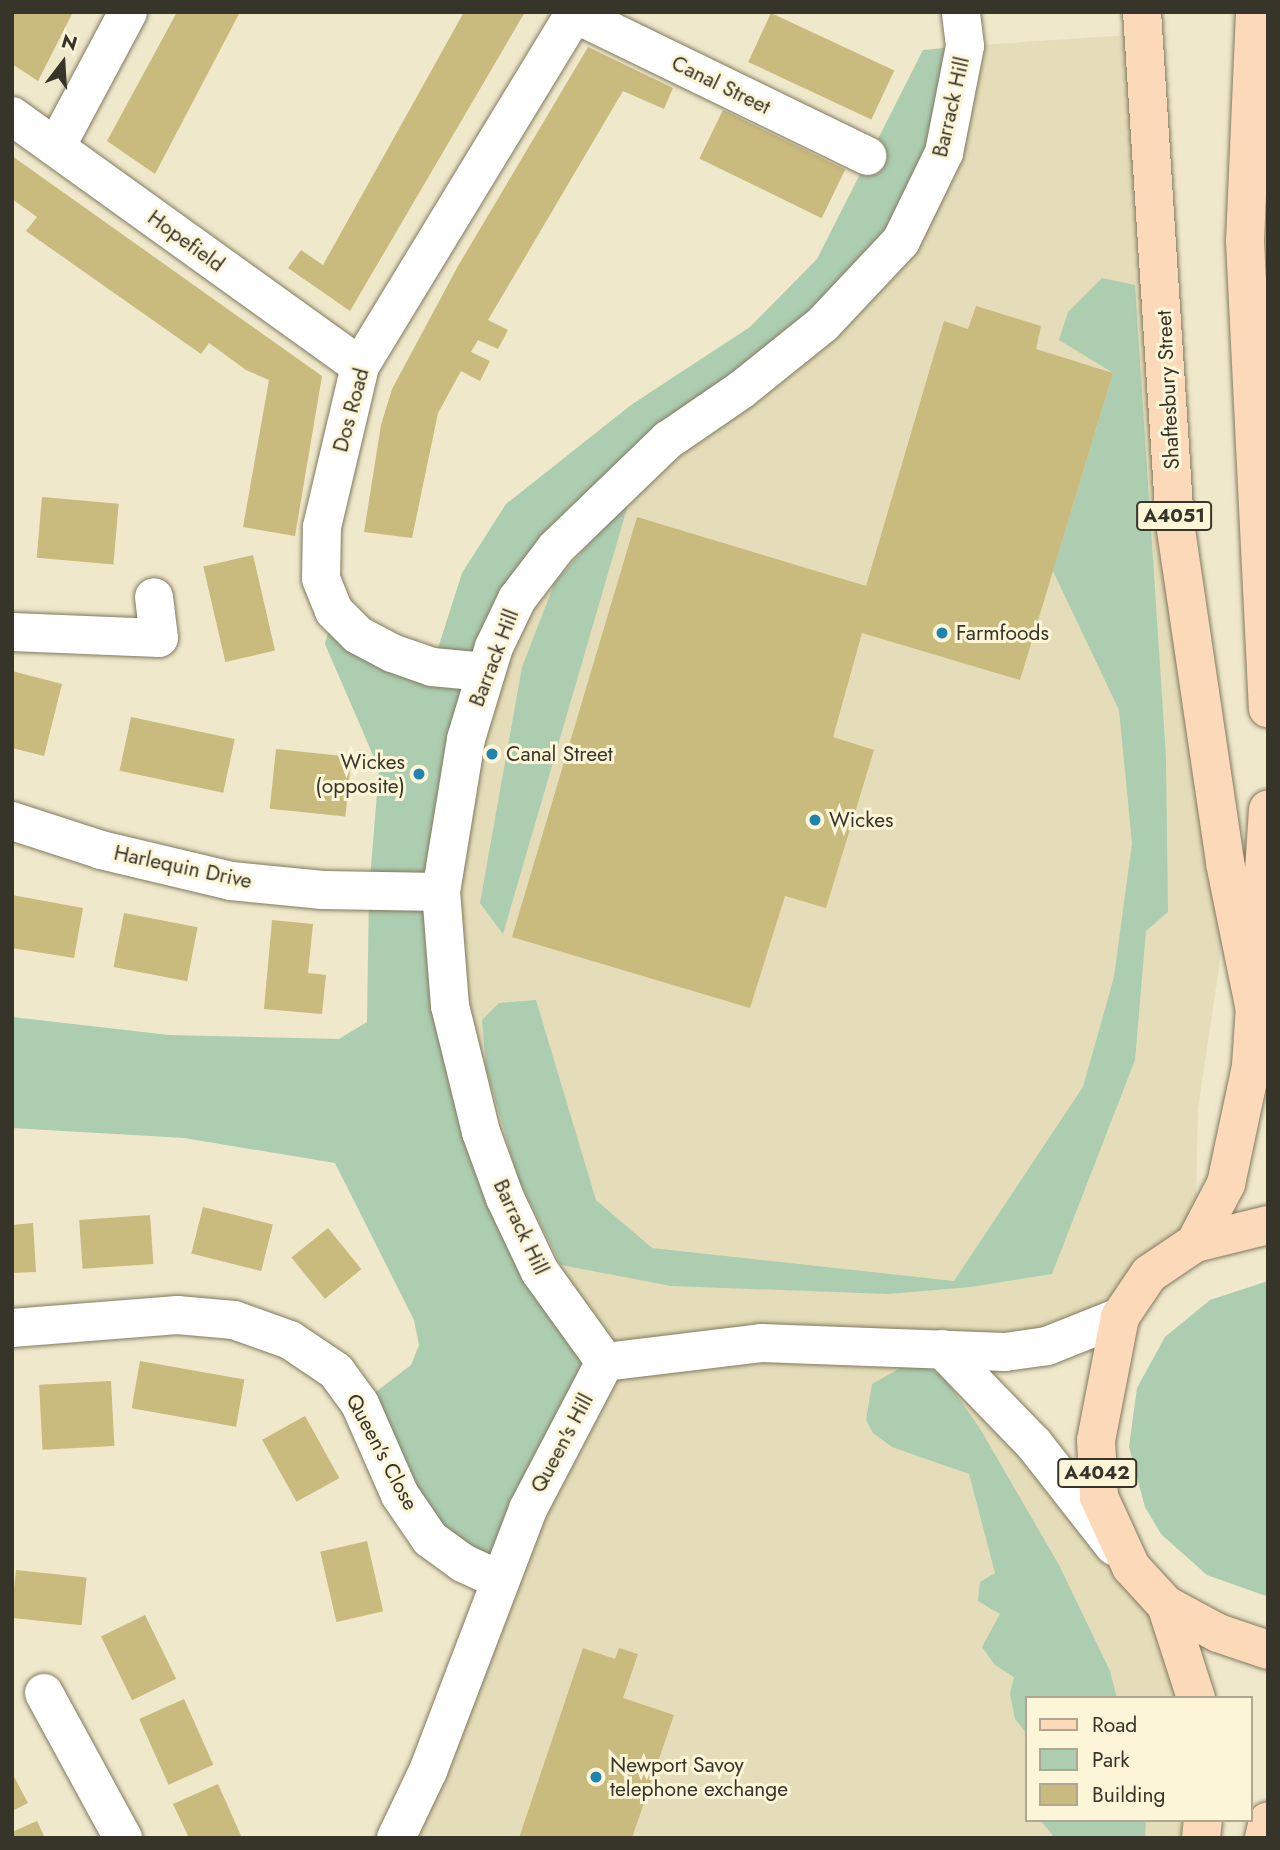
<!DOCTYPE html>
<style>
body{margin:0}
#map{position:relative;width:1280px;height:1850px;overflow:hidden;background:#efe8cb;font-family:Jost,sans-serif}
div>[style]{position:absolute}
.built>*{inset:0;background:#e5ddb9}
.green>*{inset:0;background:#accdb0}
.building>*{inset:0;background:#c9ba7d;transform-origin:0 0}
.roads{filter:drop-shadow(0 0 2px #807a5f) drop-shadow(0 0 2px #807a5f)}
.street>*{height:38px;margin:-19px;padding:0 19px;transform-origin:19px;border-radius:19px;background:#fff}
.secondary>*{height:38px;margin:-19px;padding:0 19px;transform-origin:19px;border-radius:19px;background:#fff}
.primary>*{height:38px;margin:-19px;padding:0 19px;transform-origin:19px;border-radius:19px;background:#fcd9b9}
.dots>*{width:19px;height:19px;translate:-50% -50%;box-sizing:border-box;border:4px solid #fdf5d8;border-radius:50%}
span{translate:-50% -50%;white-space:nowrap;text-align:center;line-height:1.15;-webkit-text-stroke:6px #fdf5d8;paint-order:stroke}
.shield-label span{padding:2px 5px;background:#fdf5d8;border:2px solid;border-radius:5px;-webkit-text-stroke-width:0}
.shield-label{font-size:19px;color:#373429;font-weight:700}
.street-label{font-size:21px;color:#373429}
.poi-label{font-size:21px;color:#373429}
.left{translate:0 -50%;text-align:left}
.right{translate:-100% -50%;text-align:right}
.frame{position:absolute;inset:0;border:14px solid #373429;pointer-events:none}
.legend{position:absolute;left:1025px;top:1696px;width:228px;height:126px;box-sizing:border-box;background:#fdf5d8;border:2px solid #aea892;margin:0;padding:9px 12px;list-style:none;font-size:21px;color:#373429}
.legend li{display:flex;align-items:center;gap:14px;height:35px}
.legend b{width:35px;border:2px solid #aea892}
.north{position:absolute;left:28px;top:28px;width:70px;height:70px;-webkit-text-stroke:5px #fdf5d8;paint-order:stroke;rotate:17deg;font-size:19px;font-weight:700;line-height:28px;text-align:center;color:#373429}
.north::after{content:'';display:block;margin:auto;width:24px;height:32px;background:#373429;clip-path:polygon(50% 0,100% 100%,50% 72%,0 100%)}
</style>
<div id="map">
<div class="built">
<div style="clip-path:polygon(1144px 34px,1225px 863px,1219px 968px,1198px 1108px,1195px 1243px,1120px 1317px,944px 1349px,1131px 1567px,1196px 1698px,1026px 1698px,1026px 1820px,1203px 1820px,1201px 1838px,396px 1838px,498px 1579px,505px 1198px,441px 892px,517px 599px,741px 390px,965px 46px)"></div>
</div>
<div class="green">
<div style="clip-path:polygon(965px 46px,901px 241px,517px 599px,441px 892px,481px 1132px,605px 1362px,498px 1579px,463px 1563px,360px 1404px,411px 1365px,419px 1345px,414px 1320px,335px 1163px,184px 1138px,12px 1128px,12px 1017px,169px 1035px,339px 1039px,367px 1022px,369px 891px,379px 769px,325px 644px,334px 611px,432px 667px,462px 573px,506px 504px,631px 405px,750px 327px,817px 259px,923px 50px)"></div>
<div style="clip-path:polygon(1102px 278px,1135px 285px,1166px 757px,1168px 912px,1146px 931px,1135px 1060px,1052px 1274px,970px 1287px,888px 1294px,671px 1286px,561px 1265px,518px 1178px,486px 1068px,482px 1020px,499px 1003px,536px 1000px,596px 1200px,652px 1248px,954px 1281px,1083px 1087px,1114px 977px,1132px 843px,1119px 710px,1053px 571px,1113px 373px,1059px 340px,1068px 312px)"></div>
<div style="clip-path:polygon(630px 498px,503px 934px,480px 903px,522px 667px,555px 582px)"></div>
<div style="clip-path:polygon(1268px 1281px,1268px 1583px,1266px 1596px,1207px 1575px,1161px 1534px,1145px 1507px,1129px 1447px,1137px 1388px,1165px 1337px,1210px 1300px)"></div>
<div style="clip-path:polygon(922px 1365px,943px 1376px,979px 1427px,1059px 1565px,1110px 1671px,1117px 1698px,1026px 1698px,1026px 1733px,1015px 1719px,1010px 1694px,1014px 1677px,995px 1665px,982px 1647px,1000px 1614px,978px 1601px,980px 1582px,995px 1573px,969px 1474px,892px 1447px,873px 1433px,866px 1420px,872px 1384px,902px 1367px)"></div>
<div style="clip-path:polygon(1040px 1820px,1146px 1820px,1145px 1838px,1055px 1838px)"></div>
</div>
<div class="building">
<div style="clip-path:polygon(12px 12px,73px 12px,38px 81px,12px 64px)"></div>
<div style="clip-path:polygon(177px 12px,240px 12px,155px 174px,107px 141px)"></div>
<div style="clip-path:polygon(464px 12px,525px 12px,350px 311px,288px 268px,301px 250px,323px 265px)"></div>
<div style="left:771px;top:13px;width:136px;height:54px;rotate:25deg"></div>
<div style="clip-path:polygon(588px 47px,673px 88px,664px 109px,623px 91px,488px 320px,508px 330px,498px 349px,478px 340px,471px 352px,490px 361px,480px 381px,461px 371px,438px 413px,412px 538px,364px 532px,381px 425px,392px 389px,458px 266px)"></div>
<div style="left:723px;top:110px;width:136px;height:54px;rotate:26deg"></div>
<div style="clip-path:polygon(12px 156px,322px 376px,295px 536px,243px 527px,269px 380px,246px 370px,209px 343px,201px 354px,26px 231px,37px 217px,12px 199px)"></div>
<div style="clip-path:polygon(976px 306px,1041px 326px,1036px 349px,1113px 373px,1020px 680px,862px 633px,833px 737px,874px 750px,826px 908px,785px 896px,750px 1008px,512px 937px,637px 517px,866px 586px,944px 321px,968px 329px)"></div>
<div style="left:42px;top:497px;width:77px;height:61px;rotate:5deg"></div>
<div style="left:253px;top:555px;width:98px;height:51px;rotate:77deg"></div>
<div style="clip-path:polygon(12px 671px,62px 684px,44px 756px,12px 748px)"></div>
<div style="left:131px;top:717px;width:106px;height:55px;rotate:12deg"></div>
<div style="left:276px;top:749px;width:76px;height:60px;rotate:6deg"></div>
<div style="clip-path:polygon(12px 895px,83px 908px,74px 958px,12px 948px)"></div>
<div style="left:124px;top:913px;width:75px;height:55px;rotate:11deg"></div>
<div style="clip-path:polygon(272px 920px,313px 924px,308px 973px,326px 975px,322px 1014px,264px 1009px)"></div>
<div style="left:203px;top:1207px;width:72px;height:48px;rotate:14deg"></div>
<div style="left:150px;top:1215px;width:49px;height:71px;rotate:86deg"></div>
<div style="clip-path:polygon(33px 1223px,36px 1272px,12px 1273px,12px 1225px)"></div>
<div style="left:328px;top:1228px;width:53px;height:47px;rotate:51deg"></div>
<div style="left:140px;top:1361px;width:106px;height:48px;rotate:10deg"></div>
<div style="left:111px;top:1381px;width:65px;height:72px;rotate:87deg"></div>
<div style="left:305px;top:1416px;width:71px;height:49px;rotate:61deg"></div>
<div style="left:367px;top:1541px;width:72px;height:48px;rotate:77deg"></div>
<div style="left:16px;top:1570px;width:71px;height:48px;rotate:6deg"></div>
<div style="left:145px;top:1615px;width:71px;height:49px;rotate:64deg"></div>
<div style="clip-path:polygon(583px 1648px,615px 1659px,619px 1648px,638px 1654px,623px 1698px,674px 1715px,632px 1838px,519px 1838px)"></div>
<div style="left:184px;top:1699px;width:72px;height:49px;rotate:66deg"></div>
<div style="clip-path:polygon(12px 1773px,28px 1803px,12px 1811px)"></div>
<div style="clip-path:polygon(218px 1784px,242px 1838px,189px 1838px,173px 1804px)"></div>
<div style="clip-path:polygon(37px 1821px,45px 1838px,12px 1838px,12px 1832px)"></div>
</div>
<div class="roads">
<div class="street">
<div style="left:575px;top:14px;width:325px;rotate:25.9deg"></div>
<div style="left:12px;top:116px;width:428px;rotate:35.7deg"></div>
<div style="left:56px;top:147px;width:153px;rotate:-61.9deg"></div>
<div style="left:12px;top:632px;width:147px;rotate:2.3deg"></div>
<div style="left:159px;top:638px;width:41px;rotate:-97deg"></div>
<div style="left:485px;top:672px;width:53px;rotate:-174.6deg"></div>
<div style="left:432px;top:667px;width:42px;rotate:-160.7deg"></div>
<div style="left:392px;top:653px;width:38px;rotate:-152deg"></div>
<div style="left:358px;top:635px;width:34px;rotate:-135deg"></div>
<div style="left:334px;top:611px;width:35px;rotate:-112deg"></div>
<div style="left:321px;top:578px;width:51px;rotate:-88.9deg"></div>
<div style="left:322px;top:527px;width:165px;rotate:-76.7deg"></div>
<div style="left:360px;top:366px;width:414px;rotate:-58.7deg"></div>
<div style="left:12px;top:821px;width:94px;rotate:18deg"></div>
<div style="left:101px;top:850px;width:134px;rotate:13.4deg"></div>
<div style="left:231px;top:881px;width:92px;rotate:5.6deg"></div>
<div style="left:323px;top:890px;width:118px;rotate:1deg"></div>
<div style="left:12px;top:1328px;width:166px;rotate:-4.5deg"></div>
<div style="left:177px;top:1315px;width:57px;rotate:5deg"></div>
<div style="left:234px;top:1320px;width:59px;rotate:19.7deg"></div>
<div style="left:290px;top:1340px;width:55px;rotate:34deg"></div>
<div style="left:336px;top:1371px;width:41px;rotate:54deg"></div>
<div style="left:360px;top:1404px;width:99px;rotate:66.3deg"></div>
<div style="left:400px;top:1495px;width:53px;rotate:55.7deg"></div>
<div style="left:430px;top:1539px;width:41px;rotate:36deg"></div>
<div style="left:463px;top:1563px;width:38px;rotate:25deg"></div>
<div style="left:44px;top:1693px;width:165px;rotate:61.4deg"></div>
</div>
<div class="secondary">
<div style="left:942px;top:1349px;width:132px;rotate:45.9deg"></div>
<div style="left:1034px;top:1444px;width:130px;rotate:51.9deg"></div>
<div style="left:605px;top:1362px;width:111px;rotate:-125.8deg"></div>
<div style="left:540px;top:1272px;width:82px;rotate:-115.3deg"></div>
<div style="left:505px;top:1198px;width:70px;rotate:-110deg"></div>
<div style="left:481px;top:1132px;width:130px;rotate:-103.8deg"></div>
<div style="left:450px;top:1006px;width:114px;rotate:-94.5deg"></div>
<div style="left:441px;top:892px;width:155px;rotate:-80.7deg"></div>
<div style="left:466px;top:739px;width:96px;rotate:-73.1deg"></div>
<div style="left:494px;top:647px;width:53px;rotate:-64.4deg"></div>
<div style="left:517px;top:599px;width:64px;rotate:-52.6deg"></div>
<div style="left:556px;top:548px;width:156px;rotate:-44deg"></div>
<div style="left:668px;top:440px;width:88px;rotate:-34.4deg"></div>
<div style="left:741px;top:390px;width:105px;rotate:-38.8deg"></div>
<div style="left:823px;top:324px;width:114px;rotate:-46.8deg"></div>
<div style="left:901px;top:241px;width:98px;rotate:-64deg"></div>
<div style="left:944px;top:153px;width:109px;rotate:-78.9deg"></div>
<div style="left:965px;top:46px;width:34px;rotate:-97deg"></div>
<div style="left:396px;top:1838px;width:74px;rotate:-64.5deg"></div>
<div style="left:428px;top:1771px;width:280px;rotate:-69.1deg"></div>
<div style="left:528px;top:1509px;width:166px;rotate:-62.4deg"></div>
<div style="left:605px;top:1362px;width:157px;rotate:-6.9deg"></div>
<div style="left:761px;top:1343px;width:244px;rotate:2.1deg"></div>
<div style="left:1005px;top:1352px;width:42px;rotate:-8.1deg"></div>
<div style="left:1047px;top:1346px;width:79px;rotate:-21.7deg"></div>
</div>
<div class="primary">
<div style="left:1142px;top:12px;width:512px;rotate:86.31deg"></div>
<div style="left:1175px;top:523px;width:344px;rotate:81.6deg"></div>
<div style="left:1225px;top:863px;width:155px;rotate:78.5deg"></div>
<div style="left:1255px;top:12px;width:229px;rotate:92.5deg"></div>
<div style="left:1245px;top:241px;width:468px;rotate:87.2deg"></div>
<div style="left:1268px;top:1225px;width:75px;rotate:166.1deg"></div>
<div style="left:1195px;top:1243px;width:55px;rotate:146deg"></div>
<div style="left:1149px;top:1274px;width:52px;rotate:124deg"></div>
<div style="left:1120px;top:1317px;width:125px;rotate:101deg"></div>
<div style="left:1096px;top:1440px;width:57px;rotate:87deg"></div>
<div style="left:1099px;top:1497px;width:77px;rotate:65.4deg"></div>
<div style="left:1131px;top:1567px;width:52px;rotate:47.4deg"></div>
<div style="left:1166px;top:1605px;width:59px;rotate:28.3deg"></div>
<div style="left:1218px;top:1633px;width:53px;rotate:18.8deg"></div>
<div style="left:1195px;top:1243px;width:67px;rotate:-62.3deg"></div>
<div style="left:1226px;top:1184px;width:121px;rotate:-78deg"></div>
<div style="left:1251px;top:1066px;width:257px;rotate:-86.2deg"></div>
<div style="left:1166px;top:1605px;width:98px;rotate:72.1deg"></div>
<div style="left:1201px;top:1838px;width:18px;rotate:-84deg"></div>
<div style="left:1264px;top:1838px;width:17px;rotate:-77deg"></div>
</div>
</div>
<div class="dots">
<div style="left:942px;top:633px;background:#2184af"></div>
<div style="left:492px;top:754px;background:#2184af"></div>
<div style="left:419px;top:774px;background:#2184af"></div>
<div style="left:815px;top:820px;background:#2184af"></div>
<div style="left:596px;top:1777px;background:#2184af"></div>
</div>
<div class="shield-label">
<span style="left:1174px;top:516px">A4051</span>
<span style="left:1097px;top:1473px">A4042</span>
</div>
<div class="street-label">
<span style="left:721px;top:85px;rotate:26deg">Canal Street</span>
<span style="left:951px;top:107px;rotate:-77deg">Barrack Hill</span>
<span style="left:186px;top:241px;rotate:36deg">Hopefield</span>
<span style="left:1168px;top:390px;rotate:-93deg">Shaftesbury Street</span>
<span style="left:351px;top:410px;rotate:-75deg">Dos Road</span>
<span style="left:494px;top:658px;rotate:-69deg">Barrack Hill</span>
<span style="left:183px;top:867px;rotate:12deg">Harlequin Drive</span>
<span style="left:521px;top:1227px;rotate:65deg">Barrack Hill</span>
<span style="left:562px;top:1443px;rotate:-62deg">Queen's Hill</span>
<span style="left:382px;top:1452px;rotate:62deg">Queen's Close</span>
</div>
<div class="poi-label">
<span class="left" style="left:956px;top:633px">Farmfoods</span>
<span class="left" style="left:506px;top:754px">Canal Street</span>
<span class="right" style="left:405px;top:774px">Wickes<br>(opposite)</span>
<span class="left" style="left:829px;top:820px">Wickes</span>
<span class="left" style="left:610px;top:1777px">Newport Savoy<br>telephone exchange</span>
</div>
<div class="frame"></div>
<ul class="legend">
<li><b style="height:9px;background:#fcd9b9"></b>Road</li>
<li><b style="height:19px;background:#accdb0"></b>Park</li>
<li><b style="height:19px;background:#c9ba7d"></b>Building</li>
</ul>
<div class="north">N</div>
</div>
